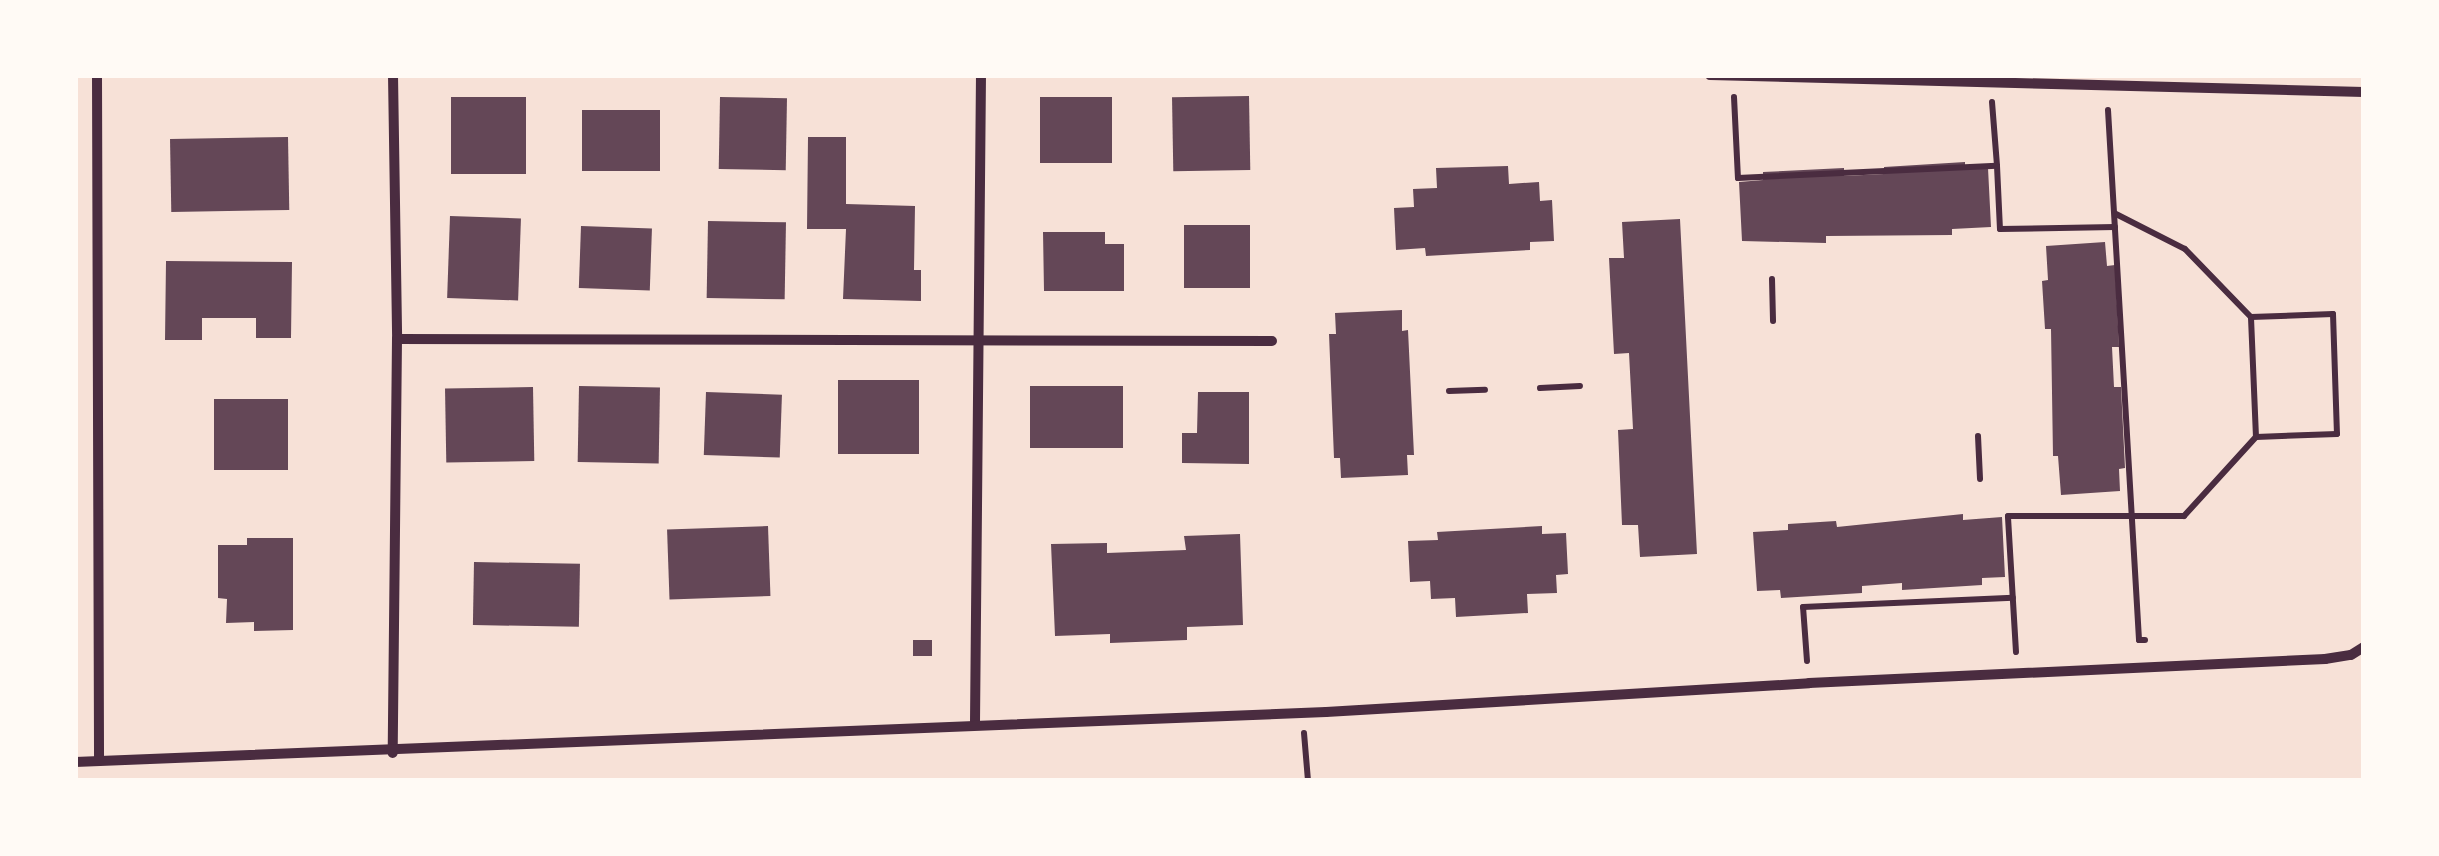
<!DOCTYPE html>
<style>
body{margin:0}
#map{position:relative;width:2439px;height:856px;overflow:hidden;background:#f7e1d7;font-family:"Archivo Narrow",sans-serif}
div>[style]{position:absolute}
.building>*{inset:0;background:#644757;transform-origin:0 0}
.path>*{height:6px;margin:-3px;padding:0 3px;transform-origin:3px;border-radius:3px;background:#4a2c40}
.minor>*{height:10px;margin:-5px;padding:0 5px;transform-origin:5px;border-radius:5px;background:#4a2c40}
span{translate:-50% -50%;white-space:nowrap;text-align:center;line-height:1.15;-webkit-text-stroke:8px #fffaf5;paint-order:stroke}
.frame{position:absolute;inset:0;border:78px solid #fffaf5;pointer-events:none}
</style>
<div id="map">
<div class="building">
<div style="left:1249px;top:96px;width:74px;height:77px;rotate:89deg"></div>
<div style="left:526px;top:97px;width:77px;height:75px;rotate:90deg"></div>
<div style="left:720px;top:97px;width:67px;height:72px;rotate:1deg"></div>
<div style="left:1112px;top:97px;width:66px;height:72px;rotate:90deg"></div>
<div style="left:660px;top:110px;width:61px;height:78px;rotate:90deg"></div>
<div style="left:288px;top:137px;width:73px;height:118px;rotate:89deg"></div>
<div style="clip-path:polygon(808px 137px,846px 137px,846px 204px,915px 206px,914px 270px,921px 270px,921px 301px,843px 299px,846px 229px,807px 229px)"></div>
<div style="clip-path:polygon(1965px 162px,1965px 169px,1988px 168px,1991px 227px,1952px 229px,1952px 235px,1826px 236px,1826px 243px,1742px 241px,1739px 182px,1763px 180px,1763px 172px,1844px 168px,1844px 176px,1884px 174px,1884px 167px)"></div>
<div style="clip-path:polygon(1508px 166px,1509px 184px,1539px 182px,1540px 201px,1552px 200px,1554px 241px,1530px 242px,1530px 250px,1426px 256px,1425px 248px,1396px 250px,1394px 208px,1414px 207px,1413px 189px,1437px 188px,1436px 168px)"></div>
<div style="left:450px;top:216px;width:71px;height:82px;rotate:2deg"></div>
<div style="clip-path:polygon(1680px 219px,1697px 554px,1640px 557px,1638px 525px,1622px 525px,1618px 430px,1633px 429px,1629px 353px,1614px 354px,1609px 258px,1624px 258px,1622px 222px)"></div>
<div style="left:708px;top:221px;width:78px;height:77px;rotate:1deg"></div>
<div style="left:1184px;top:225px;width:66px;height:63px"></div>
<div style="left:581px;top:226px;width:71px;height:62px;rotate:2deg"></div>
<div style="clip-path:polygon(1043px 232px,1105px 232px,1105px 244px,1124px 244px,1124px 291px,1044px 291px)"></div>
<div style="clip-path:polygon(2105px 242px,2107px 266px,2115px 265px,2119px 347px,2112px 347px,2114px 387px,2121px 387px,2125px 468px,2119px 469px,2120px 491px,2061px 495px,2058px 456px,2053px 456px,2051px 329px,2045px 329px,2042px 281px,2048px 280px,2046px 246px)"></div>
<div style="clip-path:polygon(166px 261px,292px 262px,291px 338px,256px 338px,256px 318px,202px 318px,202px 340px,165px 340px)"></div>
<div style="clip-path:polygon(1402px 310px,1402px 331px,1408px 330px,1414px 455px,1407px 455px,1408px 475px,1341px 478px,1340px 458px,1334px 458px,1329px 334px,1336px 334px,1335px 313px)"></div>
<div style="left:838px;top:380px;width:81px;height:74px"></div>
<div style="left:579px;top:386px;width:81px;height:76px;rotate:1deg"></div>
<div style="left:1030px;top:386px;width:93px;height:62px"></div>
<div style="left:533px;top:387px;width:74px;height:88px;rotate:89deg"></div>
<div style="left:706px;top:392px;width:76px;height:63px;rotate:2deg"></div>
<div style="clip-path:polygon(1198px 392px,1249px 392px,1249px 464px,1182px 463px,1182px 433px,1197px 433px)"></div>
<div style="left:214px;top:399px;width:74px;height:71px"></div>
<div style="clip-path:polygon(1963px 514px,1963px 520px,2002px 517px,2005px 577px,1982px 578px,1982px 585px,1902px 590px,1902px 583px,1862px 586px,1862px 593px,1781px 598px,1780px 590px,1757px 591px,1753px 532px,1788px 530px,1788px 524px,1836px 521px,1837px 527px)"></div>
<div style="left:768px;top:526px;width:70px;height:101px;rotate:88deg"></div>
<div style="clip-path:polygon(1542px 526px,1542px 534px,1566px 533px,1568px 574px,1556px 575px,1557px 593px,1527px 594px,1528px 613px,1456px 617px,1455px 598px,1431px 599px,1430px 581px,1410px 582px,1408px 541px,1438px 540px,1437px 532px)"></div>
<div style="clip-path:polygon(1240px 534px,1243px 625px,1187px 627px,1187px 640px,1110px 643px,1110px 634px,1055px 636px,1051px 544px,1107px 543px,1107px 553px,1186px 550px,1184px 536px)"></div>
<div style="clip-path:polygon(247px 538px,293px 538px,293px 630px,254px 631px,254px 622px,226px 623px,227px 599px,218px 598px,218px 545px,247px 545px)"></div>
<div style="left:474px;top:562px;width:106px;height:63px;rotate:1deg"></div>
<div style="left:913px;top:640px;width:19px;height:16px"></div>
</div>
<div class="path">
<div style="left:1734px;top:97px;width:81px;rotate:87.2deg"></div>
<div style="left:1738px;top:178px;width:259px;rotate:-2.7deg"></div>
<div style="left:1997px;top:166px;width:63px;rotate:87.3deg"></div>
<div style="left:2000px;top:229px;width:115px;rotate:-1deg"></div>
<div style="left:1992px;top:102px;width:64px;rotate:85.5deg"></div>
<div style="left:2108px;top:110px;width:531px;rotate:86.65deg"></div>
<div style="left:2139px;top:640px;width:6px"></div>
<div style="left:2116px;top:214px;width:77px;rotate:26.9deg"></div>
<div style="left:2185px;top:249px;width:95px;rotate:45.9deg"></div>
<div style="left:1772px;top:279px;width:42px;rotate:88.6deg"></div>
<div style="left:2333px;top:314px;width:120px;rotate:88.1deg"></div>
<div style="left:2337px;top:434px;width:81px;rotate:177.9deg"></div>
<div style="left:2256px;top:437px;width:120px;rotate:-92.4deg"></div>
<div style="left:2251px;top:317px;width:82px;rotate:-2.1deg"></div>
<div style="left:1540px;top:388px;width:40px;rotate:-2.9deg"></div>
<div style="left:1449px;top:391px;width:36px;rotate:-2deg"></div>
<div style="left:1978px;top:436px;width:43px;rotate:87.3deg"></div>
<div style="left:2016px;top:652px;width:136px;rotate:-93.4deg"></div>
<div style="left:2008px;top:516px;width:176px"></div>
<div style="left:2184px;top:516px;width:107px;rotate:-47.7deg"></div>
<div style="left:1807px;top:661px;width:54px;rotate:-94.2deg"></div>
<div style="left:1803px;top:607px;width:210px;rotate:-2.5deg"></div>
<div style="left:1304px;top:733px;width:48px;rotate:85.2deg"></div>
</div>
<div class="minor">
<div style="left:97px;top:75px;width:686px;rotate:89.83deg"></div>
<div style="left:393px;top:75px;width:264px;rotate:89.1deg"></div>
<div style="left:397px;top:339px;width:414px;rotate:90.6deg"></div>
<div style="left:1710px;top:75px;width:654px;rotate:1.49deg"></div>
<div style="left:397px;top:339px;width:875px;rotate:0.13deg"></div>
<div style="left:975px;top:723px;width:648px;rotate:-89.47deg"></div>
<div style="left:75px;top:762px;width:1252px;rotate:-2.29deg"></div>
<div style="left:1326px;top:712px;width:484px;rotate:-3.4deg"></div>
<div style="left:1809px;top:683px;width:517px;rotate:-2.66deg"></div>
<div style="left:2325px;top:659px;width:26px;rotate:-9deg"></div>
<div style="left:2351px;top:655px;width:15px;rotate:-32deg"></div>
</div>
<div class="frame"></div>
</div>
